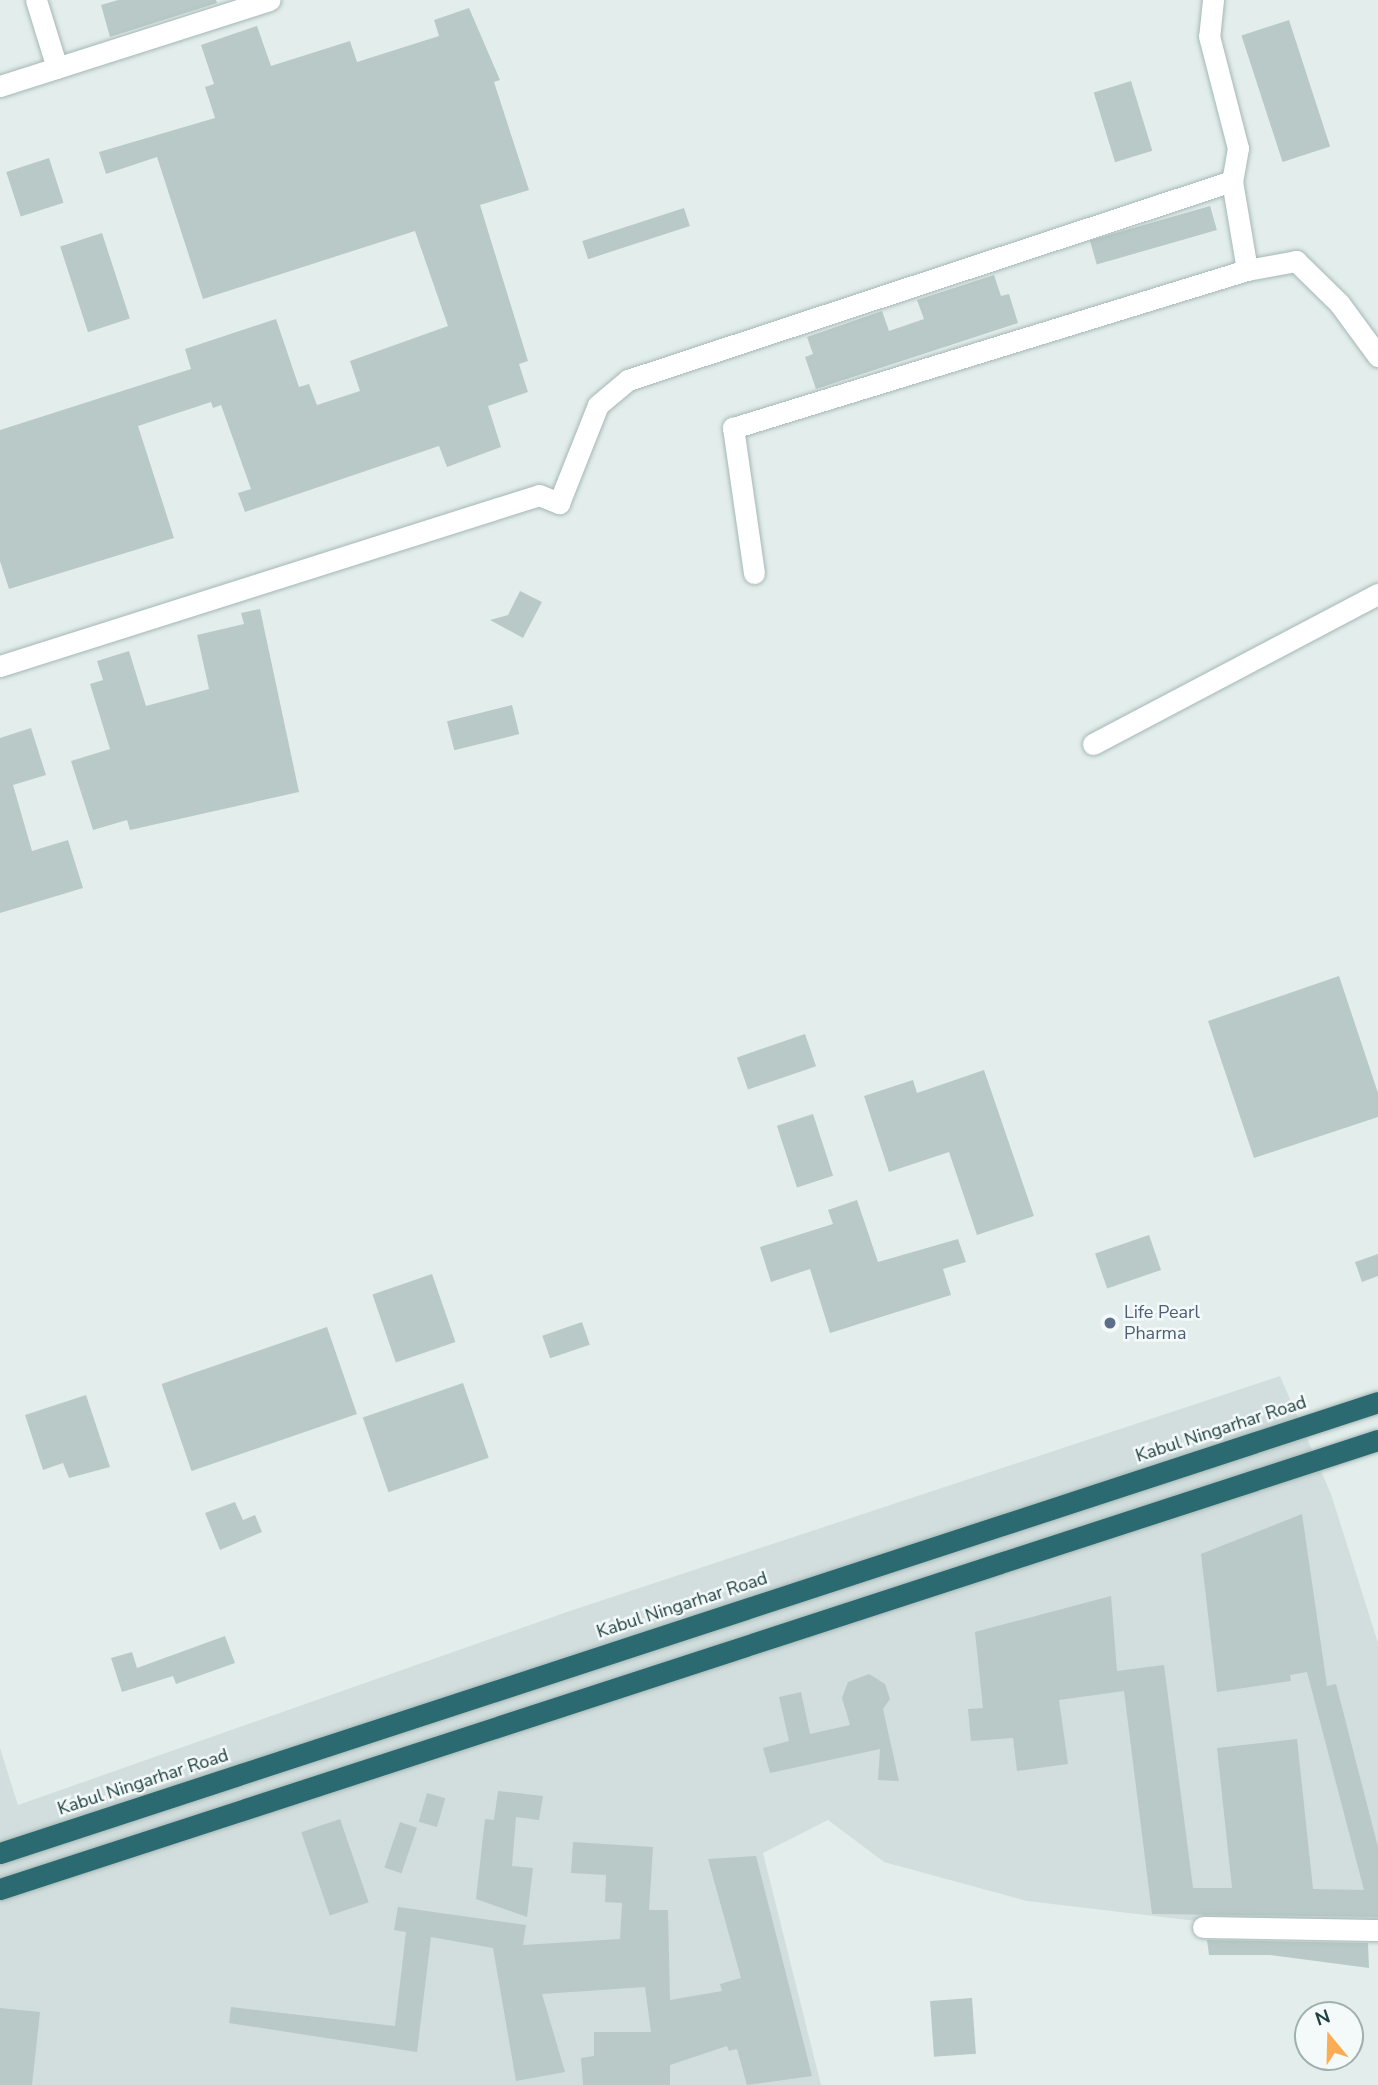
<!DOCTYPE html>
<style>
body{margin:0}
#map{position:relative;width:1378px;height:2085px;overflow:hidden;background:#e3eeec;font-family:"Nunito Sans",sans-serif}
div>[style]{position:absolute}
.built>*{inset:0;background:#d1dedd}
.building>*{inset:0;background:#b8c9c7;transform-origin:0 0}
.roads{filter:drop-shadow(0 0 2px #a5b7b5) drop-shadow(0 0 2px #a5b7b5)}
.minor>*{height:21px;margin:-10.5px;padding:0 10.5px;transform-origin:10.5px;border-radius:10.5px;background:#fff}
.highway>*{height:21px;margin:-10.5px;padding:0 10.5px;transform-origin:10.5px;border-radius:10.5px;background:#2a6a70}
.dots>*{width:19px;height:19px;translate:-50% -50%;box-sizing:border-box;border:4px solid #f4faf9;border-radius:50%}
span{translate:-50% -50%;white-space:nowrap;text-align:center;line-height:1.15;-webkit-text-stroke:5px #f4faf9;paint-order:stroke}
.service-label{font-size:18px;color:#4e5e75}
.left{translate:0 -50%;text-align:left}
.street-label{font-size:18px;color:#214141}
.north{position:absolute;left:1294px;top:2001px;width:70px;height:70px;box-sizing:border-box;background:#f4faf9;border:2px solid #a0b0af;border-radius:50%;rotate:341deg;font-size:19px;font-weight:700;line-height:28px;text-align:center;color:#214141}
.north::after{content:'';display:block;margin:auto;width:24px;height:32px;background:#fcad53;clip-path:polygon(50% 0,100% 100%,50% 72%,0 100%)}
</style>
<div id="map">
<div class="built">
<div style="clip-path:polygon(1280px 1376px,1331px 1494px,1378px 1643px,1378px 1925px,1196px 1921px,1027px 1901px,884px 1862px,828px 1820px,763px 1853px,821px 2085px,0 2085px,0 1748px,18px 1805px,567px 1612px)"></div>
</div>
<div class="building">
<div style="clip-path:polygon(118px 0,216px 0,217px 3px,110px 37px,101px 5px)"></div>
<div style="clip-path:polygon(469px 8px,500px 80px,494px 82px,529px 190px,480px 205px,528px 361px,519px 364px,528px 392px,488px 406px,501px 447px,447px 467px,439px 446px,245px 512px,238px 493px,251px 489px,221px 405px,213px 408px,211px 402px,138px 426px,174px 538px,9px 589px,0 561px,0 430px,191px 369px,185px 349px,276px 319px,299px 387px,309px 384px,317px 405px,360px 391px,350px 361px,448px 326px,415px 231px,203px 299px,157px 157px,106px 174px,99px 152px,215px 118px,205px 87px,214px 84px,201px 45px,257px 26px,271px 66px,350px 41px,357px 62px,439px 36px,434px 20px)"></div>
<div style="left:1289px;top:20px;width:133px;height:50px;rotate:72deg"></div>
<div style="left:1131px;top:81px;width:73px;height:39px;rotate:73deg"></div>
<div style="left:49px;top:158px;width:47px;height:45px;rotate:72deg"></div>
<div style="left:1210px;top:206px;width:25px;height:125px;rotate:74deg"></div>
<div style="left:684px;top:208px;width:19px;height:107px;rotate:72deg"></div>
<div style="left:102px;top:233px;width:90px;height:44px;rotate:72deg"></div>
<div style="clip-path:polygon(994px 275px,1001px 296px,1009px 294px,1018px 323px,816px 389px,805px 357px,813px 354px,807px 337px,882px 311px,889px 331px,924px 319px,917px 300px)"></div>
<div style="clip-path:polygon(520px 591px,542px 602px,523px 638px,490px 620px,508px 615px)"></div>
<div style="clip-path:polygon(260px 609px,299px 792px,130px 830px,127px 820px,93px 830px,71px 761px,110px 749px,90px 684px,103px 680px,97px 661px,129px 651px,146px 706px,209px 689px,197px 635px,244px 624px,241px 613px)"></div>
<div style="left:512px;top:705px;width:30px;height:67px;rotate:76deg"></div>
<div style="clip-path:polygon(31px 728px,46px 775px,13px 785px,32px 851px,68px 840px,83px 888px,0 913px,0 738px)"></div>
<div style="clip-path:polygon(1339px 976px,1378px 1093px,1378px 1117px,1254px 1158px,1208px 1021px)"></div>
<div style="left:805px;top:1034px;width:34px;height:72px;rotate:71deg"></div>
<div style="clip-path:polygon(984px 1070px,1034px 1216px,977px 1235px,949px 1152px,889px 1172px,864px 1096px,913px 1080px,917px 1093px)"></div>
<div style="left:813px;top:1114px;width:65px;height:38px;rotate:72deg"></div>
<div style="clip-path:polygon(857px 1200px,878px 1262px,958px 1239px,966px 1262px,943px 1269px,951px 1295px,830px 1333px,810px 1269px,771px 1282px,760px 1247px,833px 1224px,828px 1210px)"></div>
<div style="left:1149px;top:1235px;width:37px;height:57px;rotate:71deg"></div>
<div style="clip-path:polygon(1378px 1254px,1378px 1276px,1362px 1282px,1355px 1262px)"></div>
<div style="left:432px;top:1274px;width:72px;height:63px;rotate:71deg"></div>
<div style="left:582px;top:1322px;width:24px;height:42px;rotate:71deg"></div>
<div style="left:327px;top:1327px;width:92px;height:175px;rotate:71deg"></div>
<div style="left:463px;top:1383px;width:79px;height:106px;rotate:71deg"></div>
<div style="clip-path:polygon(86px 1395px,110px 1467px,69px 1478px,63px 1463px,43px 1470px,25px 1415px)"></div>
<div style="clip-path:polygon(235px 1502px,243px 1520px,255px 1515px,262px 1532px,220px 1550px,205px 1513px)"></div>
<div style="clip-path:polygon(1302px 1514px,1327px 1686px,1336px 1684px,1378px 1847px,1378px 1917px,1152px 1914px,1124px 1691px,1059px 1700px,1068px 1764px,1017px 1771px,1013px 1738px,971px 1741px,968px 1709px,983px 1708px,975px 1632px,1111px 1596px,1117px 1671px,1164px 1665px,1193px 1888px,1232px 1888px,1217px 1748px,1297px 1739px,1313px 1889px,1364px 1890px,1307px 1672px,1290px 1675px,1291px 1681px,1217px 1692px,1201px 1554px)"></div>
<div style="clip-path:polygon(225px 1636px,235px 1663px,176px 1684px,173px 1676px,122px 1692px,111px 1658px,132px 1652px,137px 1668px)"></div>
<div style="clip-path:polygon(869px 1674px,885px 1684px,890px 1699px,883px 1709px,899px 1781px,878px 1780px,880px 1749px,770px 1773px,763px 1748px,789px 1741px,779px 1697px,801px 1692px,810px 1734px,850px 1725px,842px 1698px,848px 1682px)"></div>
<div style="clip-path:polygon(498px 1791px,543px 1796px,539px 1820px,516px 1817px,512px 1866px,533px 1868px,527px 1917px,476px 1899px,485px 1819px,494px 1820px)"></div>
<div style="left:427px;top:1793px;width:19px;height:30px;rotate:16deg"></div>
<div style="left:340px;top:1819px;width:88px;height:41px;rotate:71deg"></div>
<div style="left:400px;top:1822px;width:18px;height:48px;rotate:19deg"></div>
<div style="clip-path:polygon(573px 1842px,653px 1847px,649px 1910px,668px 1910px,670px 2000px,722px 1991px,720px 1984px,741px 1978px,708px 1859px,756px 1856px,812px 2076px,747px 2085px,737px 2049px,729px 2051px,727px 2046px,670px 2065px,670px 2085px,583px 2085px,581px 2058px,594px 2056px,594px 2032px,651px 2032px,645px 1987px,542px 1994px,565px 2072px,516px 2081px,493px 1948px,431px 1937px,417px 2052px,229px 2023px,231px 2007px,395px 2026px,406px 1932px,394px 1930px,398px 1907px,526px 1925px,523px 1945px,620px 1939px,622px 1903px,605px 1902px,606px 1875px,571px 1873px)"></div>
<div style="clip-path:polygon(1207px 1940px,1368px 1943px,1369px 1968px,1270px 1955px,1209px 1955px)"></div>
<div style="left:972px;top:1998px;width:56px;height:42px;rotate:86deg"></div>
<div style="clip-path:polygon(0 2008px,40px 2012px,32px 2085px,0 2085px)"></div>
</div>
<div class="roads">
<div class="minor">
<div style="left:36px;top:0;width:71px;rotate:72.8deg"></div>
<div style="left:1213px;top:0;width:36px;rotate:96deg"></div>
<div style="left:1209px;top:36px;width:116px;rotate:75.5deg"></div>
<div style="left:1238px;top:148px;width:34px;rotate:100deg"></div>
<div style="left:1232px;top:181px;width:90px;rotate:80.4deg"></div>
<div style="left:1247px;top:270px;width:50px;rotate:-10.4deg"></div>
<div style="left:1296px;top:261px;width:60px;rotate:44.3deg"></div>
<div style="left:1339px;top:303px;width:66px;rotate:53.7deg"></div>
<div style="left:0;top:86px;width:283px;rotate:-17.7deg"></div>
<div style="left:754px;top:573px;width:147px;rotate:-98.2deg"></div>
<div style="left:733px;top:428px;width:538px;rotate:-17.09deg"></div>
<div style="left:0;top:666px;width:565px;rotate:-17.6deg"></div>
<div style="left:539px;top:495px;width:22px;rotate:22deg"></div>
<div style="left:559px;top:503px;width:105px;rotate:-68.3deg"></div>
<div style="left:598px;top:405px;width:39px;rotate:-40deg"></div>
<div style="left:628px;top:380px;width:636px;rotate:-18.24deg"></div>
<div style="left:1093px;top:744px;width:322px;rotate:-27.8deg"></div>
<div style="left:1203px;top:1927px;width:175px;rotate:1deg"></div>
</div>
<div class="highway">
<div style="left:0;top:1853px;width:1450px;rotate:-18.12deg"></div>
<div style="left:0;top:1889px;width:1449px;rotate:-18.05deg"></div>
</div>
</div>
<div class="dots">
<div style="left:1110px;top:1323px;background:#5c6f8a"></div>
</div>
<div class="service-label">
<span class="left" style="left:1124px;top:1323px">Life Pearl<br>Pharma</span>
</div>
<div class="street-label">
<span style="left:1221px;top:1429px;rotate:-18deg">Kabul Ningarhar Road</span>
<span style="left:682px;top:1605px;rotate:-18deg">Kabul Ningarhar Road</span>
<span style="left:143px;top:1782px;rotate:-18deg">Kabul Ningarhar Road</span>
</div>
<div class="north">N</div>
</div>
